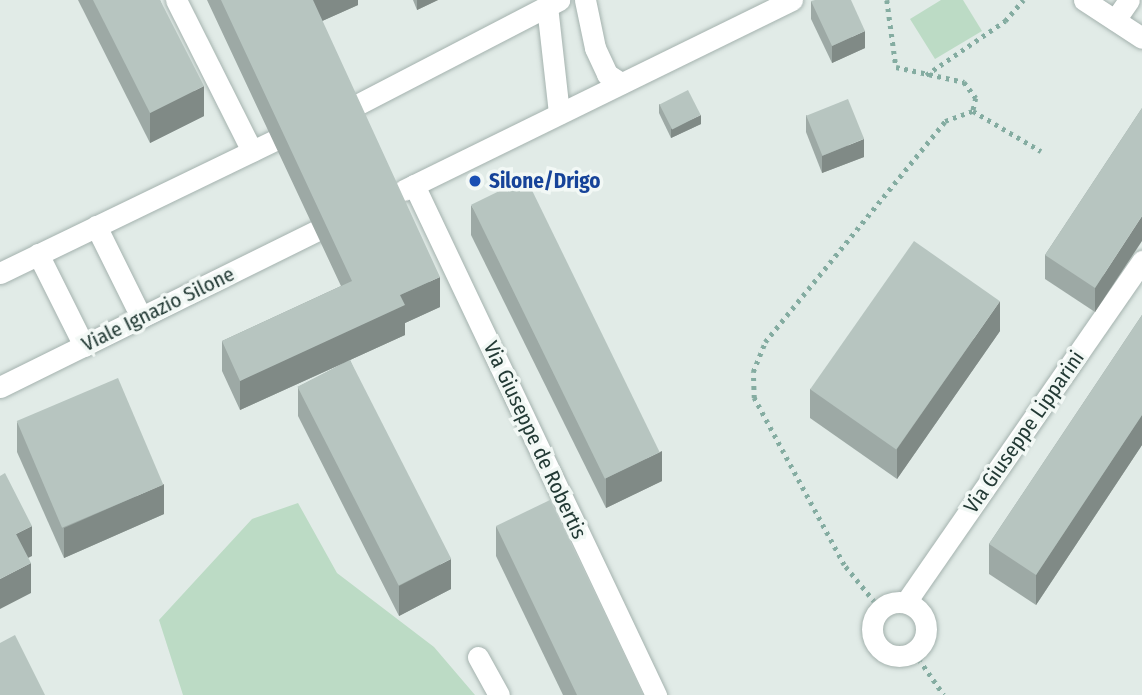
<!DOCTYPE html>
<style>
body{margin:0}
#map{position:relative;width:1142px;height:695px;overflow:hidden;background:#e1ebe7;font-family:"Fira Sans Condensed",sans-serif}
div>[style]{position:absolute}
.green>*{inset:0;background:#bcdbc5}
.path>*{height:4.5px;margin-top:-2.25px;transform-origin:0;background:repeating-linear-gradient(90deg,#84aca1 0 3.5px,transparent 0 8.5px)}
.roads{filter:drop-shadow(0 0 2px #a4b2ae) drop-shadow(0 0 2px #a4b2ae)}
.minor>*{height:21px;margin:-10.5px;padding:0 10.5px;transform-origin:10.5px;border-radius:10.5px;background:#fff}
.minor>.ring{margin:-10.5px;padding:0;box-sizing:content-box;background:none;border:21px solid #fff;border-radius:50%}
.wall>*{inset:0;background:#9da9a5}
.shaded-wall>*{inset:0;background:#808a86}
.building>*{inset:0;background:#b7c5c0;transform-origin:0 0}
.dots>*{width:19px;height:19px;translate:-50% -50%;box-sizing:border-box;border:4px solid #f2f8f5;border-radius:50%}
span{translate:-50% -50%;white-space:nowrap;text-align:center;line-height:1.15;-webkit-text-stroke:7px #f2f8f5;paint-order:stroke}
.transit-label{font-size:21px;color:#164399;font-weight:700}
.left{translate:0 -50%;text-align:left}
.street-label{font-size:21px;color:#233a35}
</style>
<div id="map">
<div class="green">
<div style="clip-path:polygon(941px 0,963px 0,982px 31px,935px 59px,910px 19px)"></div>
<div style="clip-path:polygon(298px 503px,337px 573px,434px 647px,475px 695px,183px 695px,159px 620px,252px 519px)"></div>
</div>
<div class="path">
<div style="left:887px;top:0;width:68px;rotate:82.3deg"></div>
<div style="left:896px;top:67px;width:70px;rotate:12.4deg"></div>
<div style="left:964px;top:82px;width:20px;rotate:53deg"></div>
<div style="left:976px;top:98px;width:13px;rotate:103deg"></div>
<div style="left:926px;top:75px;width:96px;rotate:-34.4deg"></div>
<div style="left:1005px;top:21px;width:28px;rotate:-49deg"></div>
<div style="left:880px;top:609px;width:57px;rotate:-129.3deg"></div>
<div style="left:844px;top:565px;width:190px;rotate:-118.3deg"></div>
<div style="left:754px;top:398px;width:26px;rotate:-92deg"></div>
<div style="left:753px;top:372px;width:32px;rotate:-68deg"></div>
<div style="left:765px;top:342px;width:285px;rotate:-50.8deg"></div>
<div style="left:945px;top:121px;width:30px;rotate:-20deg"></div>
<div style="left:973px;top:111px;width:79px;rotate:30.5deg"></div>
<div style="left:914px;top:652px;width:52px;rotate:55.1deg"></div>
</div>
<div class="roads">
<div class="minor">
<div style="left:176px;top:0;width:169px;rotate:63.3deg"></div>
<div style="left:585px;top:0;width:49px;rotate:78.2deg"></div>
<div style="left:595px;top:48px;width:29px;rotate:65deg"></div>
<div style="left:607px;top:74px;width:17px;rotate:33deg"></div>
<div style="left:1084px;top:0;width:69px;rotate:33.2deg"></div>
<div style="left:547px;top:6px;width:108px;rotate:83.6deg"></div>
<div style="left:1115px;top:20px;width:24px;rotate:-55deg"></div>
<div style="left:349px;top:109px;width:237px;rotate:-27.4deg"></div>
<div style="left:414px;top:185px;width:565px;rotate:64.62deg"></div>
<div style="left:404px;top:190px;width:432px;rotate:-26.1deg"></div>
<div style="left:96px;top:226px;width:102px;rotate:63.7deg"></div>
<div style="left:38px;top:254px;width:103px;rotate:63.4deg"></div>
<div style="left:0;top:273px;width:303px;rotate:-25.8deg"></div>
<div style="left:0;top:387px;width:352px;rotate:-26.3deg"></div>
<div class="ring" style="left:872px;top:602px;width:33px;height:33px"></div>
<div style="left:906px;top:602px;width:415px;rotate:-55.3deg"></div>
<div style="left:478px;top:657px;width:43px;rotate:61.1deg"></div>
</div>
</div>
<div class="wall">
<div style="clip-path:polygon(78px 0,160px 0,204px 116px,150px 143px)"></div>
<div style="clip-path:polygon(207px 0,358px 0,358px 5px,322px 21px,440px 307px,405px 323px,405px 335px,350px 360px,451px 589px,399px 616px,298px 416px,298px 387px,344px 363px,240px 410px,222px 371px,222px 341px,341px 286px)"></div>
<div style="clip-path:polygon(413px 0,438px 0,417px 10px)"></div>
<div style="clip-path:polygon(811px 1px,865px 48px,832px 63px,811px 19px)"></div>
<div style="clip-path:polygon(659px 104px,701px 124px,671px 138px,659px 113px)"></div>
<div style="clip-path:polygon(1142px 108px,1095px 312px,1045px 279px,1045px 255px)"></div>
<div style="clip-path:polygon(806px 115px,864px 157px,822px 173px,806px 132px)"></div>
<div style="clip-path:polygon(471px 205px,662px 481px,606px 508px,471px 235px)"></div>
<div style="clip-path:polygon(1142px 315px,1142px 445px,1036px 605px,989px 574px,989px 544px)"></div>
<div style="clip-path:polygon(1000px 331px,897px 479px,810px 418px,810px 389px)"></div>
<div style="clip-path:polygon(17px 422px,164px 514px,64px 558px,17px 452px)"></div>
<div style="clip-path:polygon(496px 526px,644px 695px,563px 695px,496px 556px)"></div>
</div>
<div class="shaded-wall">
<div style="clip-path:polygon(311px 0,358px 0,358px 5px,311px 26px)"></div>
<div style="clip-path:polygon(417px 0,438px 0,417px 10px)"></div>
<div style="clip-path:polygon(865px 31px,865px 48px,832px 63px,832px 46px)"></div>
<div style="clip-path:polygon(204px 86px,204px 116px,150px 143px,150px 113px)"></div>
<div style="clip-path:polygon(701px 115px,701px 124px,671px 138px,671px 129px)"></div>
<div style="clip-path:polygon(864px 139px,864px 157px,822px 173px,822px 156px)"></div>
<div style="clip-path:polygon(1142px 216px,1142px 241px,1095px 312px,1095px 288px)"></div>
<div style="clip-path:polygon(440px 277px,440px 307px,405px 323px,405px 335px,240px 410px,240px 381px,400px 295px)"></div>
<div style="clip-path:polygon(1000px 301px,1000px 331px,897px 479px,897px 449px)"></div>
<div style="clip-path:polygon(1142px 415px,1142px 445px,1036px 605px,1036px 575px)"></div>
<div style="clip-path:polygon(662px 451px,662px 481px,606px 508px,606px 478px)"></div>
<div style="clip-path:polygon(164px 484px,164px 514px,64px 558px,64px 528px)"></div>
<div style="clip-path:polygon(32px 526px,32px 556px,16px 564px,16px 534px)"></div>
<div style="clip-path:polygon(451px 559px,451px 589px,399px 616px,399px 586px)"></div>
<div style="clip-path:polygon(31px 563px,31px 593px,0 609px,0 579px)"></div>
</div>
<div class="building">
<div style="clip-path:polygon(93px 0,160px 0,204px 86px,150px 113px)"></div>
<div style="clip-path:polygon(221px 0,313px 0,440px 277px,400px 295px,405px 305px,240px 381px,222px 341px,352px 281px)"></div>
<div style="clip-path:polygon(815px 0,851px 0,865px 31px,832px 46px,811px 1px)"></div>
<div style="left:688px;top:90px;width:28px;height:32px;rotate:63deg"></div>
<div style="left:848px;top:99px;width:43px;height:45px;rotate:68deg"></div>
<div style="clip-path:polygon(1142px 108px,1142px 216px,1095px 288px,1045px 255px)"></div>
<div style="left:526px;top:178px;width:305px;height:61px;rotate:64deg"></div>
<div style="left:914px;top:241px;width:105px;height:181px;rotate:35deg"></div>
<div style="clip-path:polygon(1142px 315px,1142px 415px,1036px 575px,989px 544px)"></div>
<div style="left:350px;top:360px;width:223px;height:59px;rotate:63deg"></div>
<div style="left:118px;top:378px;width:116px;height:110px;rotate:67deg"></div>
<div style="clip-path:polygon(5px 473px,32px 526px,16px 534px,31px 563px,0 579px,0 476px)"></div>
<div style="clip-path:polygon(550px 500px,644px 695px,577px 695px,496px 526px)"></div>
<div style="clip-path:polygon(15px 635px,45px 695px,0 695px,0 643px)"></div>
</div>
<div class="dots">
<div style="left:475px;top:181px;background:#1a4fb4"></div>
</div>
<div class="transit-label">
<span class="left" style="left:489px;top:181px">Silone/Drigo</span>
</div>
<div class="street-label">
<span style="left:158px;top:309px;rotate:-26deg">Viale Ignazio Silone</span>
<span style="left:1024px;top:432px;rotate:-55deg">Via Giuseppe Lipparini</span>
<span style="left:535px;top:440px;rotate:65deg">Via Giuseppe de Robertis</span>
</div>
</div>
